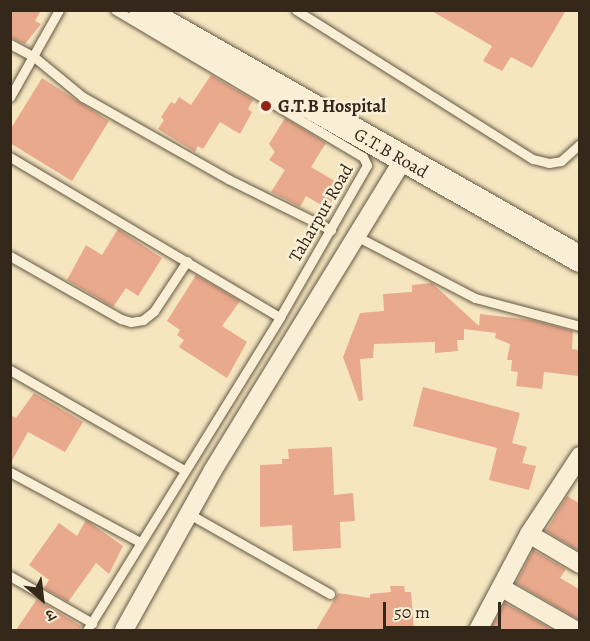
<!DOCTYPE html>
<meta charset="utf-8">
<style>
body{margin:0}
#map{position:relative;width:590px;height:641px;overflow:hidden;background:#f6e6c0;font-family:Alegreya,"Noto Serif Devanagari",serif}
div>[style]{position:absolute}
.building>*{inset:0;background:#e8a98d}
.roads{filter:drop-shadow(0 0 2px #645843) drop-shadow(0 0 2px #645843)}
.lane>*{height:9px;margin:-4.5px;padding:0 4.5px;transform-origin:4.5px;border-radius:4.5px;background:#f9efd6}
.street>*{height:18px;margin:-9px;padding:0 9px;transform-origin:9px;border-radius:9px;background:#f9efd6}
.secondary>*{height:26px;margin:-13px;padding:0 13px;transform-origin:13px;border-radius:13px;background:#f9efd6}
.dots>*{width:16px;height:16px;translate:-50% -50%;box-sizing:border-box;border:3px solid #f9efd6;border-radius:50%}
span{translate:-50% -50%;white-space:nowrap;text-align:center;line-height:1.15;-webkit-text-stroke:5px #f9efd6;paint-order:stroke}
.poi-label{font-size:18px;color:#332819;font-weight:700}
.left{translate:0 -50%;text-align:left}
.street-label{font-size:18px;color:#332819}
.frame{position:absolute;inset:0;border:12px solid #332819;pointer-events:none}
.north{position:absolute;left:12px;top:569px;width:60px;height:60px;-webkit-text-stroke:4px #f9efd6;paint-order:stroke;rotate:152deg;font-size:16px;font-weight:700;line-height:24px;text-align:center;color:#332819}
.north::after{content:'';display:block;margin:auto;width:21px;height:27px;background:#332819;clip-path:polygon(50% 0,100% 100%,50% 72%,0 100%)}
.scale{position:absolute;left:383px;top:602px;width:118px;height:27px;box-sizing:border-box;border:3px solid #332819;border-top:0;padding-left:8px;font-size:18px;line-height:21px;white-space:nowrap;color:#332819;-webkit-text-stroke:4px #f9efd6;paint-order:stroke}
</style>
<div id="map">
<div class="building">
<div style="clip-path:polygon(10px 10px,41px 10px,35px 21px,41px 24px,25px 44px,10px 37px)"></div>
<div style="clip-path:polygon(430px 10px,566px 10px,532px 68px,511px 57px,502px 71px,483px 61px,492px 46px)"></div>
<div style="clip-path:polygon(211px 75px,253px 100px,248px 109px,252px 112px,240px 134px,220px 122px,203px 149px,198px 146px,195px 152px,158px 129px,164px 120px,161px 117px,171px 102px,175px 104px,179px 97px,191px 105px)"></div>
<div style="clip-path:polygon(42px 78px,109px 121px,72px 181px,10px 143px,10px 130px)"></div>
<div style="clip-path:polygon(285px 118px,326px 143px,311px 167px,340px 184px,328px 209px,306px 196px,300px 207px,271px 192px,285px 170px,269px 160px,275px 152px,269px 144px)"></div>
<div style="clip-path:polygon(118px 229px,162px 258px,138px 296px,126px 288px,113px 307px,67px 280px,86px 245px,102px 255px)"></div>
<div style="clip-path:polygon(196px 275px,240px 301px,222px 326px,247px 342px,227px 378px,179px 347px,184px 340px,177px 335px,180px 330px,167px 321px)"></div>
<div style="clip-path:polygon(432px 283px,479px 326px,480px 314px,532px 320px,573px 331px,572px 349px,579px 350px,579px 376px,544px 372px,542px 389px,516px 386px,518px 372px,511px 371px,512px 360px,507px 360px,510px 344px,495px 338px,496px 333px,464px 329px,464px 340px,457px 340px,458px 351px,435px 353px,435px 342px,374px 344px,373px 358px,360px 359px,363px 400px,359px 401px,343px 357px,360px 313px,384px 311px,383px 294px,412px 292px,412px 285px)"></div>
<div style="clip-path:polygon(423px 387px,520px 413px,512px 443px,527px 447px,522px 463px,536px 466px,529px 490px,489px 480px,497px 448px,413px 426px)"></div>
<div style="clip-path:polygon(34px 393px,83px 422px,65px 452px,28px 432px,10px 464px,10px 415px,16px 418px)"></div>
<div style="clip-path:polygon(332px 447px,334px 495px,353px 493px,355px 521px,340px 522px,341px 548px,293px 551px,292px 525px,260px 527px,260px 465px,282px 464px,282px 459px,289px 459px,288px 449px)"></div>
<div style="clip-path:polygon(567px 496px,579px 503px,579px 551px,546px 531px)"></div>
<div style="clip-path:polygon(86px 520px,123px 546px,109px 574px,96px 563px,68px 602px,44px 588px,49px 580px,29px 565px,59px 523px,77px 536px)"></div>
<div style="clip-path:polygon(533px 550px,566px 569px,560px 578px,579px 589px,579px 620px,516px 583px)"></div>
<div style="clip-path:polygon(390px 586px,404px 586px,405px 592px,411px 592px,414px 630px,316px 630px,338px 593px,370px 598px,370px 594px,391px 592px)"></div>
<div style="clip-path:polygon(37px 599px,81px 626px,80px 630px,16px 630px)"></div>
<div style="clip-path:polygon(505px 603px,553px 630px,490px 630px)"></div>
</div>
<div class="roads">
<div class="lane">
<div style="left:296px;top:10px;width:280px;rotate:32.2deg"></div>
<div style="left:533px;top:159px;width:16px;rotate:14deg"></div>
<div style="left:549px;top:163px;width:12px;rotate:-9deg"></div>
<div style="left:561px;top:161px;width:25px;rotate:-42deg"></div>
<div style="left:10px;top:44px;width:26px;rotate:28deg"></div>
<div style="left:33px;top:56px;width:65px;rotate:39.4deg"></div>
<div style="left:83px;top:97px;width:167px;rotate:29.5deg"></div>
<div style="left:228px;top:179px;width:115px;rotate:26.3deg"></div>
<div style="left:10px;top:97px;width:100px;rotate:-60.6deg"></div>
<div style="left:10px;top:157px;width:314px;rotate:30.7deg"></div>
<div style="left:358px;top:237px;width:132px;rotate:27.5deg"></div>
<div style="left:475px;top:298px;width:109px;rotate:14.9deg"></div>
<div style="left:10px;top:256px;width:128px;rotate:29.6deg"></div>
<div style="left:121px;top:319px;width:10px;rotate:17deg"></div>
<div style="left:131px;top:322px;width:12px;rotate:-9deg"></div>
<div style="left:143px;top:320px;width:14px;rotate:-39deg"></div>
<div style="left:154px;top:311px;width:60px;rotate:-56.6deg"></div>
<div style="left:10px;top:370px;width:201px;rotate:29.9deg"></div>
<div style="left:10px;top:472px;width:148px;rotate:28.3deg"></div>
<div style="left:191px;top:515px;width:160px;rotate:29.6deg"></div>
<div style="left:10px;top:576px;width:95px;rotate:29.8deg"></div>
<div style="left:87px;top:630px;width:368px;rotate:-58.3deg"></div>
<div style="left:280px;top:317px;width:175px;rotate:-60.2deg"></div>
<div style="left:367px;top:165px;width:9px;rotate:-117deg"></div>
<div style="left:363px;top:157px;width:288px;rotate:-149.3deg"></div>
</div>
<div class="street">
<div style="left:529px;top:534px;width:59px;rotate:30.5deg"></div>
<div style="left:502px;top:588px;width:84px;rotate:29.9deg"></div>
<div style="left:124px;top:630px;width:183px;rotate:-60.9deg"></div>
<div style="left:213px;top:470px;width:364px;rotate:-58.5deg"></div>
<div style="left:478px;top:630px;width:109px;rotate:-62deg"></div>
<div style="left:529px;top:534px;width:93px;rotate:-56.8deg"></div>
</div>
<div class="secondary">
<div style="left:142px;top:10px;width:504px;rotate:29.62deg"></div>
</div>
</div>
<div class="dots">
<div style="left:266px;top:106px;background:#8f2418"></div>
</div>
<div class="poi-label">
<span class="left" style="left:278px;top:106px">G.T.B Hospital</span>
</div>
<div class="street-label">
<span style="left:391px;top:153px;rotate:30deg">G.T.B Road</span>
<span style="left:321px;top:213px;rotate:-60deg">Taharpur Road</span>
</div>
<div class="frame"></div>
<div class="north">उ</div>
<div class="scale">50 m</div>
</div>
